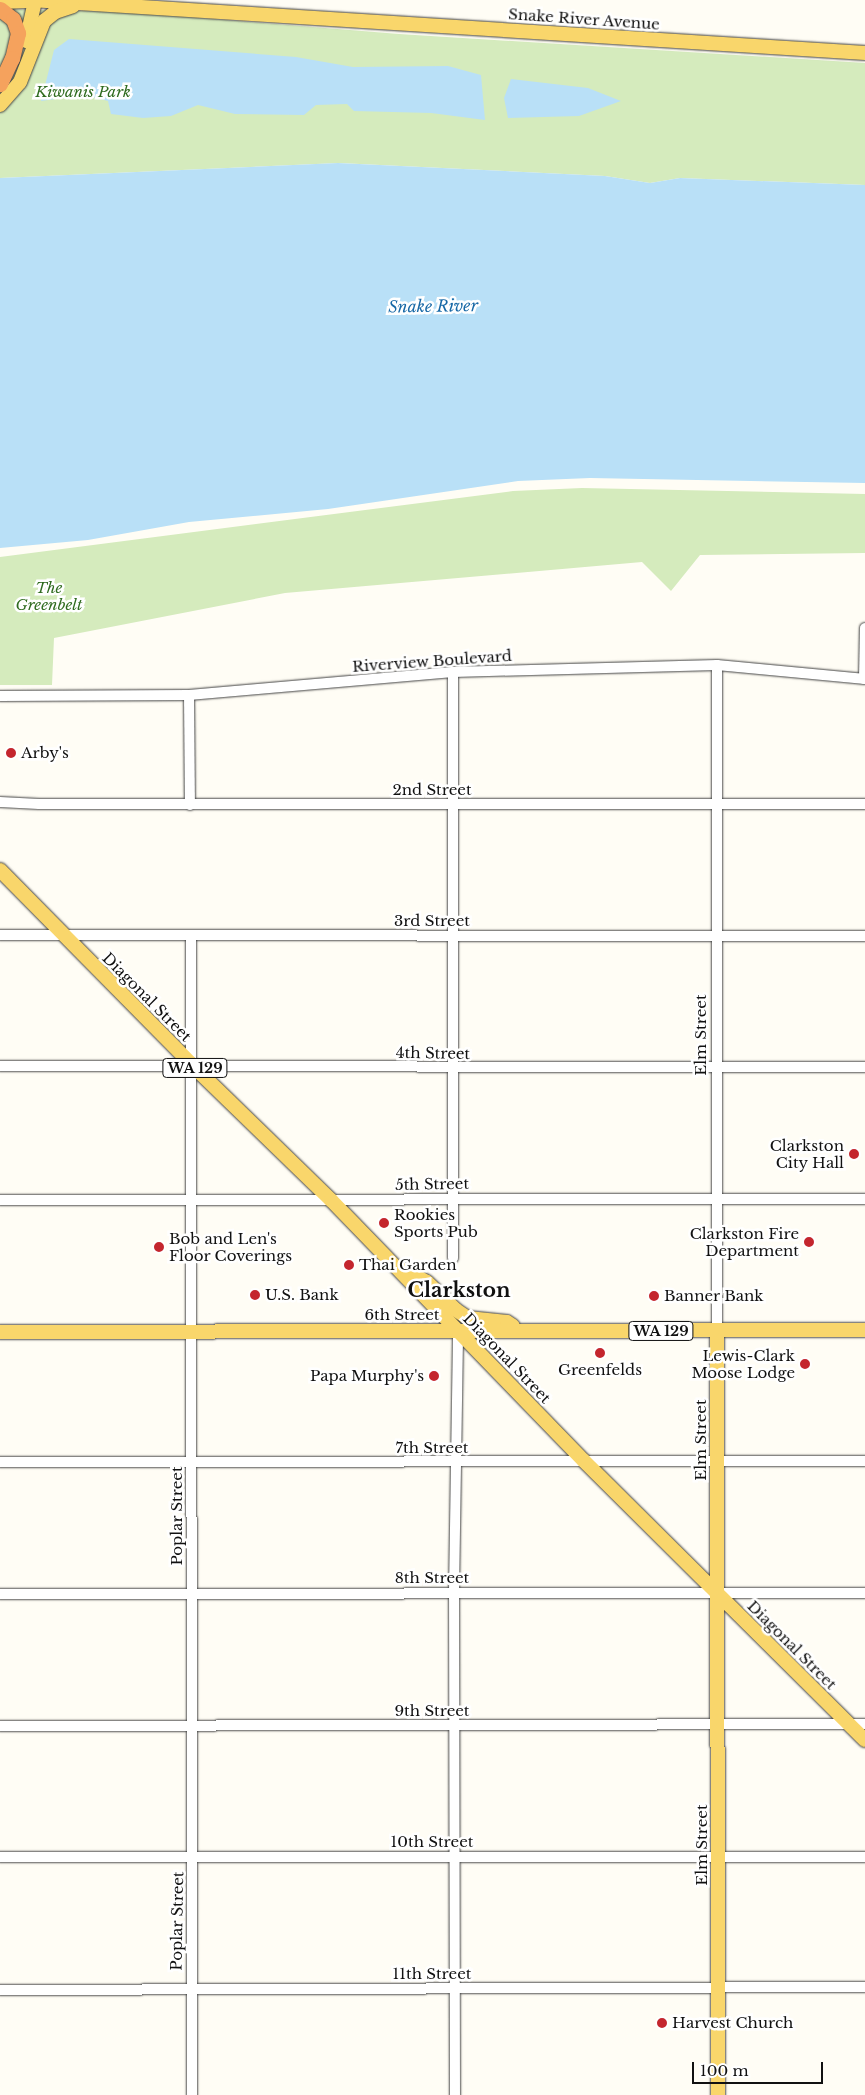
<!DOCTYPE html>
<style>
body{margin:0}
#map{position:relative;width:865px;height:2095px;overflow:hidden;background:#fffdf5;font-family:"Libre Baskerville",serif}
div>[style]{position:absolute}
.green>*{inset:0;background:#d5ebbd}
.water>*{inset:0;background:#b9e0f7}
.roads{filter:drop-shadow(0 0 1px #444) drop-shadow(0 0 1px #444)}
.minor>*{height:10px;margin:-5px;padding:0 5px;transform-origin:5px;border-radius:5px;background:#fff}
.major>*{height:14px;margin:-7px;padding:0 7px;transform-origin:7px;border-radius:7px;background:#f9d66b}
.highway>*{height:15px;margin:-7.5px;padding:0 7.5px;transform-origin:7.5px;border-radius:7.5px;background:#f5a25d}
.dots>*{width:14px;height:14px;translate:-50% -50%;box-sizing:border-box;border:2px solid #fff;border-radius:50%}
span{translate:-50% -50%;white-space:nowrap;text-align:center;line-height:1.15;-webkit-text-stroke:5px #fff;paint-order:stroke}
.shield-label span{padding:1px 4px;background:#fff;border:1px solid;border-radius:4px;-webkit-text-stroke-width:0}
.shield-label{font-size:14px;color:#111;font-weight:700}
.street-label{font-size:15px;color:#111}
.park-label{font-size:15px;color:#2f6b1f;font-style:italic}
.poi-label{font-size:15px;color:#111}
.left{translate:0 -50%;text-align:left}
.right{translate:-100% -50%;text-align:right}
.water-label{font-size:16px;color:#1768a6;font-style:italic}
.district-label{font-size:20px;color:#111;font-weight:700}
.scale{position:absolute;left:692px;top:2062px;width:131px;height:22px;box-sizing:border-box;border:2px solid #111;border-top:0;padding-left:6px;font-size:15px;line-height:18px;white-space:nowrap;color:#111;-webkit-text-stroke:4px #fff;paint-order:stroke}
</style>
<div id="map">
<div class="green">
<div style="clip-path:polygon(0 9px,128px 12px,399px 34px,865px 63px,865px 185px,680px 178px,650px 183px,605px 176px,339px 163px,0 178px)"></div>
<div style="clip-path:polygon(582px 488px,865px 494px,865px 553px,700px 555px,671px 591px,642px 562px,285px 593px,54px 638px,52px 685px,0 685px,0 557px,513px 491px)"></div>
</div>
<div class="water">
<div style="clip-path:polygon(69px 39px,296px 57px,353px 67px,448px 66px,481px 75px,485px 120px,431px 113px,354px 111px,347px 104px,316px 105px,304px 115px,235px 114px,198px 105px,171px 116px,143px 118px,111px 114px,108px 101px,85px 95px,41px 101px,54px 50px)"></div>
<div style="clip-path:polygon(511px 79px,588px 88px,621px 101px,579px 116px,508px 118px,504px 98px)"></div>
<div style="clip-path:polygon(338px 163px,605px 176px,650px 183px,680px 178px,865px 185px,865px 483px,590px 478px,518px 481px,328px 509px,189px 522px,88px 540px,0 548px,0 178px)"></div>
</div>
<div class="roads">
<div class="minor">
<div style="left:717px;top:665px;width:666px;rotate:90deg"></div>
<div style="left:453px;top:672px;width:586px;rotate:90deg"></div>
<div style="left:864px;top:679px;width:51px;rotate:-88.9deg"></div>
<div style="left:189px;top:695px;width:110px;rotate:89.5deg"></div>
<div style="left:0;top:696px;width:189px;rotate:-0.3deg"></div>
<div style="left:189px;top:695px;width:265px;rotate:-5deg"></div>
<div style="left:453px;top:672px;width:264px;rotate:-1.5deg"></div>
<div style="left:717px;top:665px;width:149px;rotate:5.4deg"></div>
<div style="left:0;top:802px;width:39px;rotate:3deg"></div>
<div style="left:39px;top:804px;width:826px"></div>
<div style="left:0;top:935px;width:865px;rotate:0.07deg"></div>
<div style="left:191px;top:937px;width:1158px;rotate:89.95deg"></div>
<div style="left:0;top:1066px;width:865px;rotate:0.07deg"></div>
<div style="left:0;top:1200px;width:865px;rotate:-0.07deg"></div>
<div style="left:0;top:1462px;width:865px;rotate:-0.07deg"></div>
<div style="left:0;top:1594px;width:865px;rotate:-0.07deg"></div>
<div style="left:0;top:1726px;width:865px;rotate:-0.13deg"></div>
<div style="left:0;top:1857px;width:865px"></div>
<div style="left:0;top:1990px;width:865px;rotate:-0.2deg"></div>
<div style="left:455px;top:2095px;width:503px;rotate:-90.11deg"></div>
<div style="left:454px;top:1592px;width:261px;rotate:-89.1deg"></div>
</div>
<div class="major">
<div style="left:31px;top:0;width:836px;rotate:3.64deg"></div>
<div style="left:0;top:2px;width:35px;rotate:-2deg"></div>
<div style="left:26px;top:41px;width:41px;rotate:-77.3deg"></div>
<div style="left:0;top:105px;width:30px;rotate:-49deg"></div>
<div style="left:20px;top:82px;width:66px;rotate:-68.5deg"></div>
<div style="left:44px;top:21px;width:14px;rotate:-39deg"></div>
<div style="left:55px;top:12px;width:19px;rotate:-18deg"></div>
<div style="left:0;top:870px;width:272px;rotate:45.4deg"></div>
<div style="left:191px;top:1064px;width:195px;rotate:44.2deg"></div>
<div style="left:331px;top:1200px;width:363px;rotate:45.9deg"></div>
<div style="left:584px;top:1461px;width:396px;rotate:44.8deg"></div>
<div style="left:406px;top:1270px;width:24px;rotate:30deg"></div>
<div style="left:427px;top:1282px;width:40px;rotate:44deg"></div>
<div style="left:456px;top:1310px;width:14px;rotate:34deg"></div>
<div style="left:468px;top:1318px;width:39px;rotate:6deg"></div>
<div style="left:507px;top:1322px;width:7px;rotate:34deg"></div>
<div style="left:717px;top:1331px;width:764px;rotate:89.93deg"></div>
<div style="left:0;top:1332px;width:865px;rotate:-0.13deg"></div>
</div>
<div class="highway">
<div style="left:0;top:9px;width:16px;rotate:38deg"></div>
<div style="left:13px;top:19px;width:15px;rotate:70deg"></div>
<div style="left:18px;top:33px;width:26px;rotate:103deg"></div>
<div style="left:12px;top:58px;width:29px;rotate:115deg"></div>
</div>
</div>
<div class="dots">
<div style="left:11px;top:753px;background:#c4262e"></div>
<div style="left:854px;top:1154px;background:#c4262e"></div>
<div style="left:384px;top:1223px;background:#c4262e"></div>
<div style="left:809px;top:1242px;background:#c4262e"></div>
<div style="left:159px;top:1247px;background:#c4262e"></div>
<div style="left:349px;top:1265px;background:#c4262e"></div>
<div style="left:255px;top:1295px;background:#c4262e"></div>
<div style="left:654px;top:1296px;background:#c4262e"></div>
<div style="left:600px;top:1353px;background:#c4262e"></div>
<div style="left:805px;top:1364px;background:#c4262e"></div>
<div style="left:434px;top:1376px;background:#c4262e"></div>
<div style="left:662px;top:2023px;background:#c4262e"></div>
</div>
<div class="shield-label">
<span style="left:195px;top:1068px">WA 129</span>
<span style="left:661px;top:1331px">WA 129</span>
</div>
<div class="street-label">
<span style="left:584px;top:19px;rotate:4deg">Snake River Avenue</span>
<span style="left:432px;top:661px;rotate:-4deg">Riverview Boulevard</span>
<span style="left:432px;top:790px">2nd Street</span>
<span style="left:432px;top:921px">3rd Street</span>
<span style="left:147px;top:997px;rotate:45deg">Diagonal Street</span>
<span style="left:701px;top:1035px;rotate:-90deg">Elm Street</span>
<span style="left:433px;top:1053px;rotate:1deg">4th Street</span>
<span style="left:432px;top:1184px;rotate:-1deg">5th Street</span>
<span style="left:402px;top:1315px">6th Street</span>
<span style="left:507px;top:1358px;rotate:46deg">Diagonal Street</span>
<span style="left:701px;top:1440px;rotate:-90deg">Elm Street</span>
<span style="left:432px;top:1448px">7th Street</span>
<span style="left:177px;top:1516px;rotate:-90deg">Poplar Street</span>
<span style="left:432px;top:1578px">8th Street</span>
<span style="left:792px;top:1645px;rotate:45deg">Diagonal Street</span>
<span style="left:432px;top:1711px">9th Street</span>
<span style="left:432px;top:1842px">10th Street</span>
<span style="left:702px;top:1845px;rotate:-90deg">Elm Street</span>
<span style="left:177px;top:1921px;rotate:-89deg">Poplar Street</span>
<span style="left:432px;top:1974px">11th Street</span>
</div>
<div class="park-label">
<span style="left:83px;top:92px">Kiwanis Park</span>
<span style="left:49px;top:596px">The<br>Greenbelt</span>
</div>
<div class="poi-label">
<span class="left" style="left:21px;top:753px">Arby's</span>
<span class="right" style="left:844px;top:1154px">Clarkston<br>City Hall</span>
<span class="left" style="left:394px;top:1223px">Rookies<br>Sports Pub</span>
<span class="right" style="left:799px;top:1242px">Clarkston Fire<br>Department</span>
<span class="left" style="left:169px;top:1247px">Bob and Len's<br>Floor Coverings</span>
<span class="left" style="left:359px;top:1265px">Thai Garden</span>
<span class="left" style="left:265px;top:1295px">U.S. Bank</span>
<span class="left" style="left:664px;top:1296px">Banner Bank</span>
<span class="right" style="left:795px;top:1364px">Lewis-Clark<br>Moose Lodge</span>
<span style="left:600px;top:1370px">Greenfelds</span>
<span class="right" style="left:424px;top:1376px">Papa Murphy's</span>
<span class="left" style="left:672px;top:2023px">Harvest Church</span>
</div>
<div class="water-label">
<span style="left:433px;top:306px;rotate:-1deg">Snake River</span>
</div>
<div class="district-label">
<span style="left:459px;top:1290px">Clarkston</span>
</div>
<div class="scale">100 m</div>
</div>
